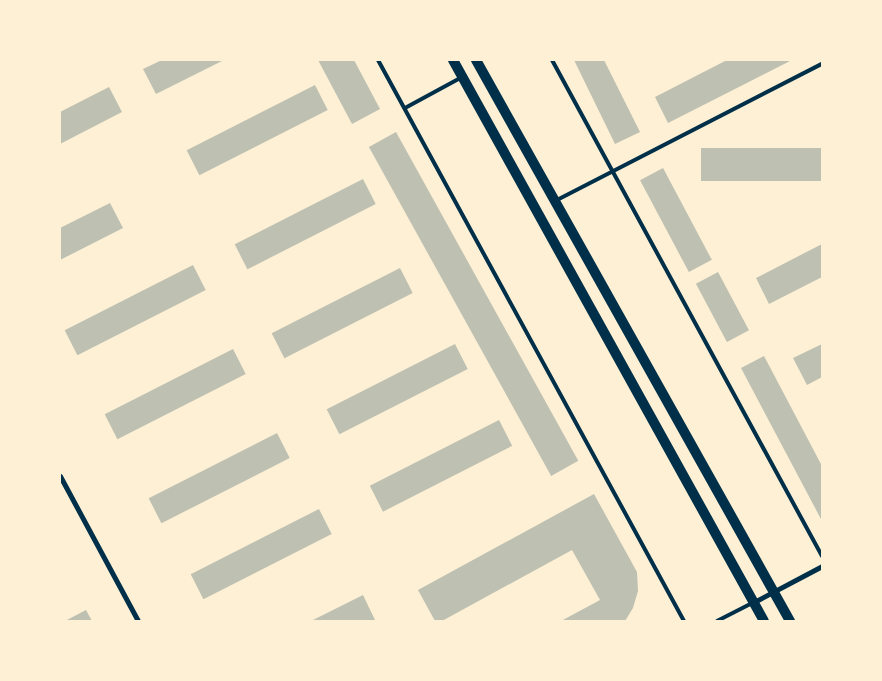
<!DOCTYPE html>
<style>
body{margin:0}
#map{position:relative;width:882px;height:681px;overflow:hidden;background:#fdf0d5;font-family:Montserrat,sans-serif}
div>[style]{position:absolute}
.building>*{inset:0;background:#bec0b2;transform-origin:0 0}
.service>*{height:4px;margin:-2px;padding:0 2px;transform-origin:2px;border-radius:2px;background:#003049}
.minor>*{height:5px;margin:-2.5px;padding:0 2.5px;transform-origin:2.5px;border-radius:2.5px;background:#003049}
.secondary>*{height:10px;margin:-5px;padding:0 5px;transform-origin:5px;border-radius:5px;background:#003049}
span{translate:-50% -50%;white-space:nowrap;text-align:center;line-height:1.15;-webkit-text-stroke:4.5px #fdf0d5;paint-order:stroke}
.frame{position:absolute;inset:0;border:61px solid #fdf0d5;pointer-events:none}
</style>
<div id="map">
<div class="building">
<div style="clip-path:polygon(162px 60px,224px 60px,156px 94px,143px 69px)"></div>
<div style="clip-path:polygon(318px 60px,354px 60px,380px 109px,352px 124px)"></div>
<div style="clip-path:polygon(574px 60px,604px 60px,640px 132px,615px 144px)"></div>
<div style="clip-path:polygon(727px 60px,792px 60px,668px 123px,655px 97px)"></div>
<div style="left:315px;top:85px;width:28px;height:144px;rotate:63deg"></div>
<div style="clip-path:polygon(109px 87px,122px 112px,60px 144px,60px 112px)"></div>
<div style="left:396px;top:132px;width:376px;height:31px;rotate:61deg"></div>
<div style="left:822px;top:148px;width:33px;height:121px;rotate:90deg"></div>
<div style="left:663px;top:168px;width:104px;height:26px;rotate:62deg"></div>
<div style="left:363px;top:179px;width:28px;height:144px;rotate:63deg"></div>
<div style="clip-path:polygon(110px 203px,123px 228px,60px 260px,60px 228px)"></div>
<div style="clip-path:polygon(822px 244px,822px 277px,769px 304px,756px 278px)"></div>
<div style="left:193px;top:265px;width:28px;height:144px;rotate:63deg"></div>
<div style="left:400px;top:268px;width:28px;height:144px;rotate:63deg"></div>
<div style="left:718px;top:272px;width:66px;height:25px;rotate:62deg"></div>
<div style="left:455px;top:344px;width:28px;height:144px;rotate:63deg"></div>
<div style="clip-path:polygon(822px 344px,822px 377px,807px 385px,793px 358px)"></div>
<div style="left:233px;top:349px;width:28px;height:144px;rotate:63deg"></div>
<div style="clip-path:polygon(764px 356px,822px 466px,822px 521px,741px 368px)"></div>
<div style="left:499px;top:420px;width:29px;height:145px;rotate:63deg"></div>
<div style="left:277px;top:433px;width:28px;height:144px;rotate:63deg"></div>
<div style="clip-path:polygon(594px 494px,637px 572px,638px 591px,633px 608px,625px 621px,561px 621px,600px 600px,572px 550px,442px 621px,435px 621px,418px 590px)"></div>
<div style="left:319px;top:509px;width:28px;height:144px;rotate:63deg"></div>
<div style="clip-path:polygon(363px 595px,375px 620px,373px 621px,311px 621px)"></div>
<div style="clip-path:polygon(86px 610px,92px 621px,65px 621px)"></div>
</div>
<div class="service">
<div style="left:378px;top:60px;width:639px;rotate:61.39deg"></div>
<div style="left:552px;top:60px;width:565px;rotate:61.44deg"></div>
<div style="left:405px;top:108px;width:65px;rotate:-28.5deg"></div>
<div style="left:555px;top:201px;width:300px;rotate:-27.2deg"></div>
<div style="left:717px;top:621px;width:39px;rotate:-27deg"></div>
</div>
<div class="minor">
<div style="left:60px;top:476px;width:165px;rotate:61.7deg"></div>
<div style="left:754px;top:602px;width:77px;rotate:-27.9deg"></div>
</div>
<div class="secondary">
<div style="left:453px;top:60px;width:641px;rotate:61deg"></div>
<div style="left:476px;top:60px;width:643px;rotate:60.76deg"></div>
</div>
<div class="frame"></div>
</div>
